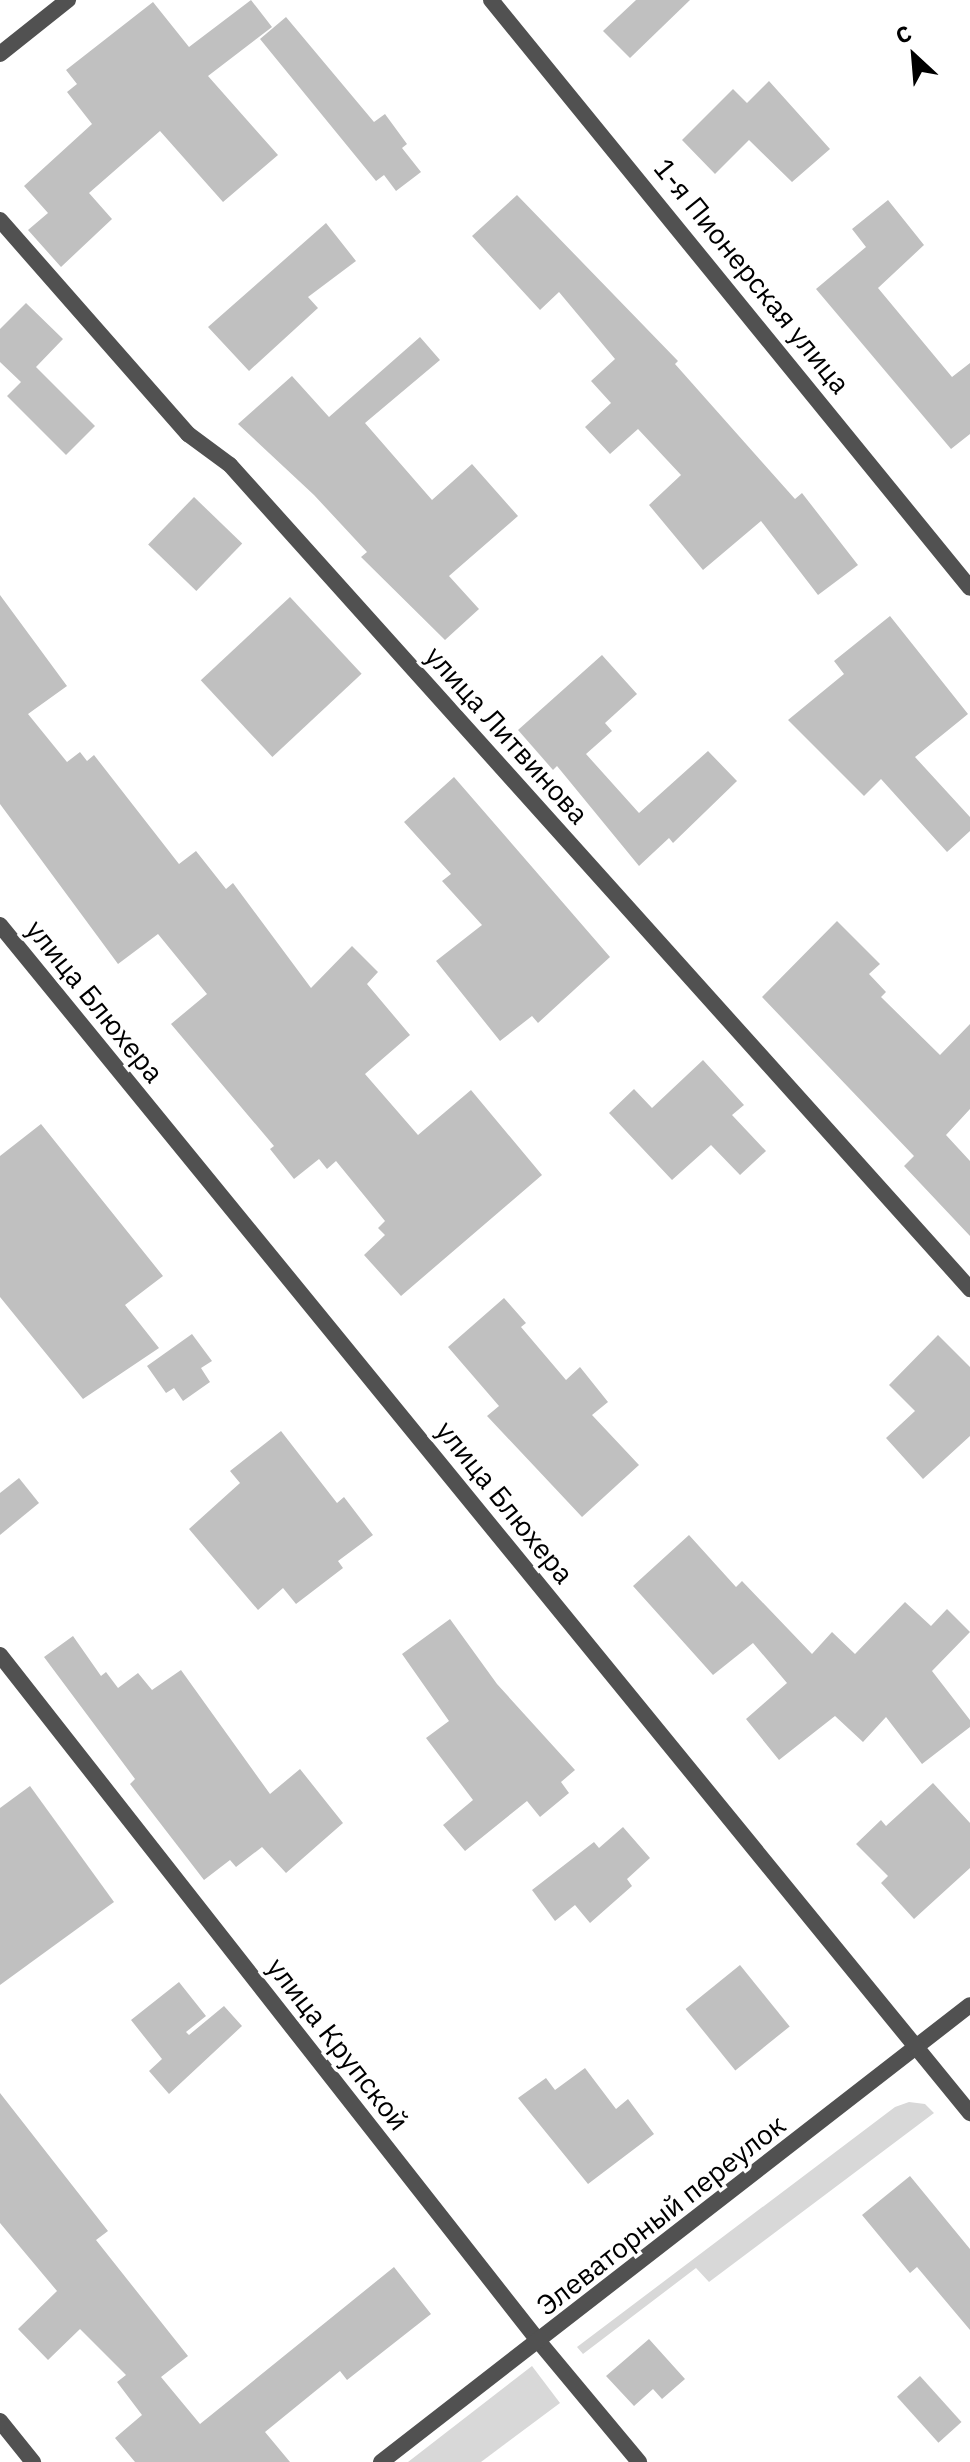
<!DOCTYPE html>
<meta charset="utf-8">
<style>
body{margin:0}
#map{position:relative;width:970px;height:2462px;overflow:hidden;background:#fff;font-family:"IBM Plex Sans",sans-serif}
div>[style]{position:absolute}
.green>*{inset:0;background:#d8d8d8}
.building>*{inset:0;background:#c0c0c0;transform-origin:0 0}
.minor>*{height:16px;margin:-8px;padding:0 8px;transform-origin:8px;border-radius:8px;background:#515151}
.tertiary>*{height:16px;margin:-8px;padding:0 8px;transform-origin:8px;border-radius:8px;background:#515151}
span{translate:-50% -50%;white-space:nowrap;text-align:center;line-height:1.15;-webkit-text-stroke:7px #fff;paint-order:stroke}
.street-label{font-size:28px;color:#000}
.north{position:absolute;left:874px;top:16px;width:80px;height:80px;-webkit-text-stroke:6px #fff;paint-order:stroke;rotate:334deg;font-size:22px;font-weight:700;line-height:32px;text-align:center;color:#000}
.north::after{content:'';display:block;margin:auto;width:28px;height:36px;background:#000;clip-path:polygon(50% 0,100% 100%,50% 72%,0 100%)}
</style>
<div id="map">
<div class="green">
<div style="clip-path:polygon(909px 2102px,925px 2104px,934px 2113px,709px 2282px,696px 2268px,583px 2354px,577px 2347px,895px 2107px)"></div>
<div style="clip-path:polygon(532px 2366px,560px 2403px,481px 2462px,408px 2462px)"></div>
</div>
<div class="building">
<div style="clip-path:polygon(251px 0,272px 27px,208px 76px,278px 155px,223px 202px,160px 131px,89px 193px,112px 219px,61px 267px,28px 230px,48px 213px,24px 186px,92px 124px,67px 92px,77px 84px,66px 70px,153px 2px,189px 47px)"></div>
<div style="clip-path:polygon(636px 0,690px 0,630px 58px,603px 31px)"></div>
<div style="clip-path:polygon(286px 17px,374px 122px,385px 114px,407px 144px,402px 148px,421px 172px,396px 191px,384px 175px,376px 181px,260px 39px)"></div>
<div style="clip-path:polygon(769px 81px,830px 149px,792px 182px,749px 140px,715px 174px,682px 140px,733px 89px,747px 103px)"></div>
<div style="clip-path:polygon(517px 195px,678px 361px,675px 364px,795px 499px,802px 493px,858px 565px,818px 595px,761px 521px,703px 570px,649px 505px,681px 475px,638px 429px,610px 454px,585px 427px,611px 403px,591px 381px,615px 359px,559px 292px,540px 310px,472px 236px)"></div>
<div style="clip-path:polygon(888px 200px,924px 245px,878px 288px,952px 377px,970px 363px,970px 434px,951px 449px,816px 289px,866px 247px,852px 229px)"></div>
<div style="clip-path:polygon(326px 223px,356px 261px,308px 297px,318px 308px,249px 371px,208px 327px)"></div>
<div style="clip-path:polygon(26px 303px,63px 339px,36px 367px,95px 426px,66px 455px,7px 396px,21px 382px,0 362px,0 329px)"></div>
<div style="clip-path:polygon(420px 337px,440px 360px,365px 423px,432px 500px,472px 464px,518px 516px,449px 576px,479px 609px,445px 640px,361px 557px,367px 552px,314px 495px,238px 424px,292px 376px,329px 417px)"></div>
<div style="left:194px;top:497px;width:67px;height:66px;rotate:44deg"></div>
<div style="clip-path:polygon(0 595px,67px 686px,28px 714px,67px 762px,80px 752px,87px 761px,94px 755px,179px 864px,196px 851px,226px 889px,233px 883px,311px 988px,352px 946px,378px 972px,367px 984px,410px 1035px,365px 1074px,418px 1135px,471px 1090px,542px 1175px,401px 1296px,364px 1255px,385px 1235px,378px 1228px,385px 1221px,336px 1161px,327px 1169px,319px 1159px,294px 1179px,270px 1149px,274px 1146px,171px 1024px,207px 994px,158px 934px,118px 964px,0 804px)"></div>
<div style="left:290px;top:597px;width:105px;height:122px;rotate:47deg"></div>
<div style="clip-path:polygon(890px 616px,968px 714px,915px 757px,970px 817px,970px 831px,947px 852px,881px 779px,864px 796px,788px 720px,844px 674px,834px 661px)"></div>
<div style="clip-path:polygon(602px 655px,637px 694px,605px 723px,612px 731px,586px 754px,639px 813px,708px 751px,737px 781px,673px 843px,669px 838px,639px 866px,557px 766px,553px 770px,518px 730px)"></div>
<div style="clip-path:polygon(454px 777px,610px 957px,538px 1023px,532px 1016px,500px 1041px,436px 961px,482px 925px,442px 881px,451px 874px,404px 822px)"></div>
<div style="clip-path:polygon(837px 921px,880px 964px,869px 974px,886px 992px,881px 997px,940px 1055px,970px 1024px,970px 1109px,946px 1135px,970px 1161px,970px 1236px,904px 1166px,914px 1156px,762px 997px)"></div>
<div style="clip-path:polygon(703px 1060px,744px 1105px,732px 1115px,766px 1151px,740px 1175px,711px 1145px,672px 1180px,609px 1113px,634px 1089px,652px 1108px)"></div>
<div style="clip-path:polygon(41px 1124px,163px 1276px,125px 1305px,159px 1348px,83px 1399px,0 1297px,0 1156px)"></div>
<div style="clip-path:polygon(504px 1298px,526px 1323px,521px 1327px,566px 1380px,580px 1367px,608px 1402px,592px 1415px,639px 1465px,582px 1517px,487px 1416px,499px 1406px,448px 1347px)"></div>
<div style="clip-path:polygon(192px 1334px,212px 1361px,201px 1368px,210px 1382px,183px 1401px,174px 1388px,166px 1393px,147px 1366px)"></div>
<div style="clip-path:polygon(938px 1335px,970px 1367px,970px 1436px,923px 1479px,886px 1438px,915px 1411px,889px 1385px)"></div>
<div style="clip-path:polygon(281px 1431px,337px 1503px,344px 1497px,373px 1535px,338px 1561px,343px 1568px,296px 1604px,283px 1588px,258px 1610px,189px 1529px,240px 1483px,230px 1471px)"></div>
<div style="clip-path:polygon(19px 1478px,39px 1503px,0 1535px,0 1493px)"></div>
<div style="clip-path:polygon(689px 1535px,736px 1587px,742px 1581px,812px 1654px,832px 1632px,855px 1654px,905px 1602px,931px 1626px,947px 1609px,970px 1632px,932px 1671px,970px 1720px,970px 1727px,922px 1764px,886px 1717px,863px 1742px,835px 1716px,779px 1760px,746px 1719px,787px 1683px,753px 1643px,713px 1675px,633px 1586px)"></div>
<div style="clip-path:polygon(450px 1619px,497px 1684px,575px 1770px,561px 1782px,569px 1793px,540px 1817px,527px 1801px,465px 1851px,443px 1825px,473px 1800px,426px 1738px,449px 1721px,402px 1654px)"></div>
<div style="clip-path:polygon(73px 1636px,101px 1676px,106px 1672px,118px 1688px,138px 1673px,152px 1690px,181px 1670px,270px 1794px,300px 1769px,343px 1823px,286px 1873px,262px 1847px,236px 1867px,230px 1860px,204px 1880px,130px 1784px,135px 1779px,44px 1657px)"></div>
<div style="clip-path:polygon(933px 1783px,970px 1823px,970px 1868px,914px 1919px,881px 1883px,888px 1876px,856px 1844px,881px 1820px,886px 1826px)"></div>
<div style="clip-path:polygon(30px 1786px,114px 1902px,0 1985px,0 1808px)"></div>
<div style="clip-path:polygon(623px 1827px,650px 1858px,627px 1879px,632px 1886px,590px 1923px,575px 1905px,555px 1921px,532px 1890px,594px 1842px,599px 1848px)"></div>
<div style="left:740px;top:1965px;width:79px;height:70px;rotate:51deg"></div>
<div style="clip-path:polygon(179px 1982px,206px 2016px,186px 2032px,189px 2035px,224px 2006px,242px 2026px,169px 2094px,149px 2071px,162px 2059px,131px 2020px)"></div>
<div style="clip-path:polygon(585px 2068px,616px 2109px,628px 2099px,654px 2134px,588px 2184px,518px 2098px,546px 2078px,555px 2090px)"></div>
<div style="clip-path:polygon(0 2093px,108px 2231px,96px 2240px,188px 2356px,161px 2377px,200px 2424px,394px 2267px,431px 2314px,347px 2380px,340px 2371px,265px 2432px,290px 2462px,135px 2462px,115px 2438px,142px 2415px,117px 2382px,126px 2375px,80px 2329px,48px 2360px,18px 2329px,57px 2291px,0 2223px)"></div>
<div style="clip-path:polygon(910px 2176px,970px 2249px,970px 2330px,917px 2267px,910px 2273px,862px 2215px)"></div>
<div style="clip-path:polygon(649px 2339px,685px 2379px,662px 2399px,653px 2389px,634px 2406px,606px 2376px)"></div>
<div style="left:920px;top:2376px;width:62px;height:31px;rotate:48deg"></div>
</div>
<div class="minor">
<div style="left:491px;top:0;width:758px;rotate:50.83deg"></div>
<div style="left:0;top:54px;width:87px;rotate:-38.5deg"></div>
<div style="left:0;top:220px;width:285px;rotate:48.7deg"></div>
<div style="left:188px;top:434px;width:52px;rotate:36.4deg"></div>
<div style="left:230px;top:465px;width:1108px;rotate:48.07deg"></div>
<div style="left:0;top:1655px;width:875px;rotate:51.87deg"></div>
<div style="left:540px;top:2343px;width:155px;rotate:50.2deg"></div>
<div style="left:0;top:2421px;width:53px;rotate:51.2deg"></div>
<div style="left:381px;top:2462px;width:745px;rotate:-37.81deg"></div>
</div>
<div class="tertiary">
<div style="left:0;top:925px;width:1534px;rotate:50.77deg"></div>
</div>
<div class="street-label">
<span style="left:752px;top:276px;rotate:51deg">1-я Пионерская улица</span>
<span style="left:507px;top:735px;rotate:48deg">улица Литвинова</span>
<span style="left:95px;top:1001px;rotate:51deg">улица Блюхера</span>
<span style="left:505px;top:1502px;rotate:51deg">улица Блюхера</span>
<span style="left:338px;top:2044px;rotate:52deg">улица Крупской</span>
<span style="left:661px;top:2215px;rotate:-38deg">Элеваторный переулок</span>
</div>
<div class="north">С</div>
</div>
